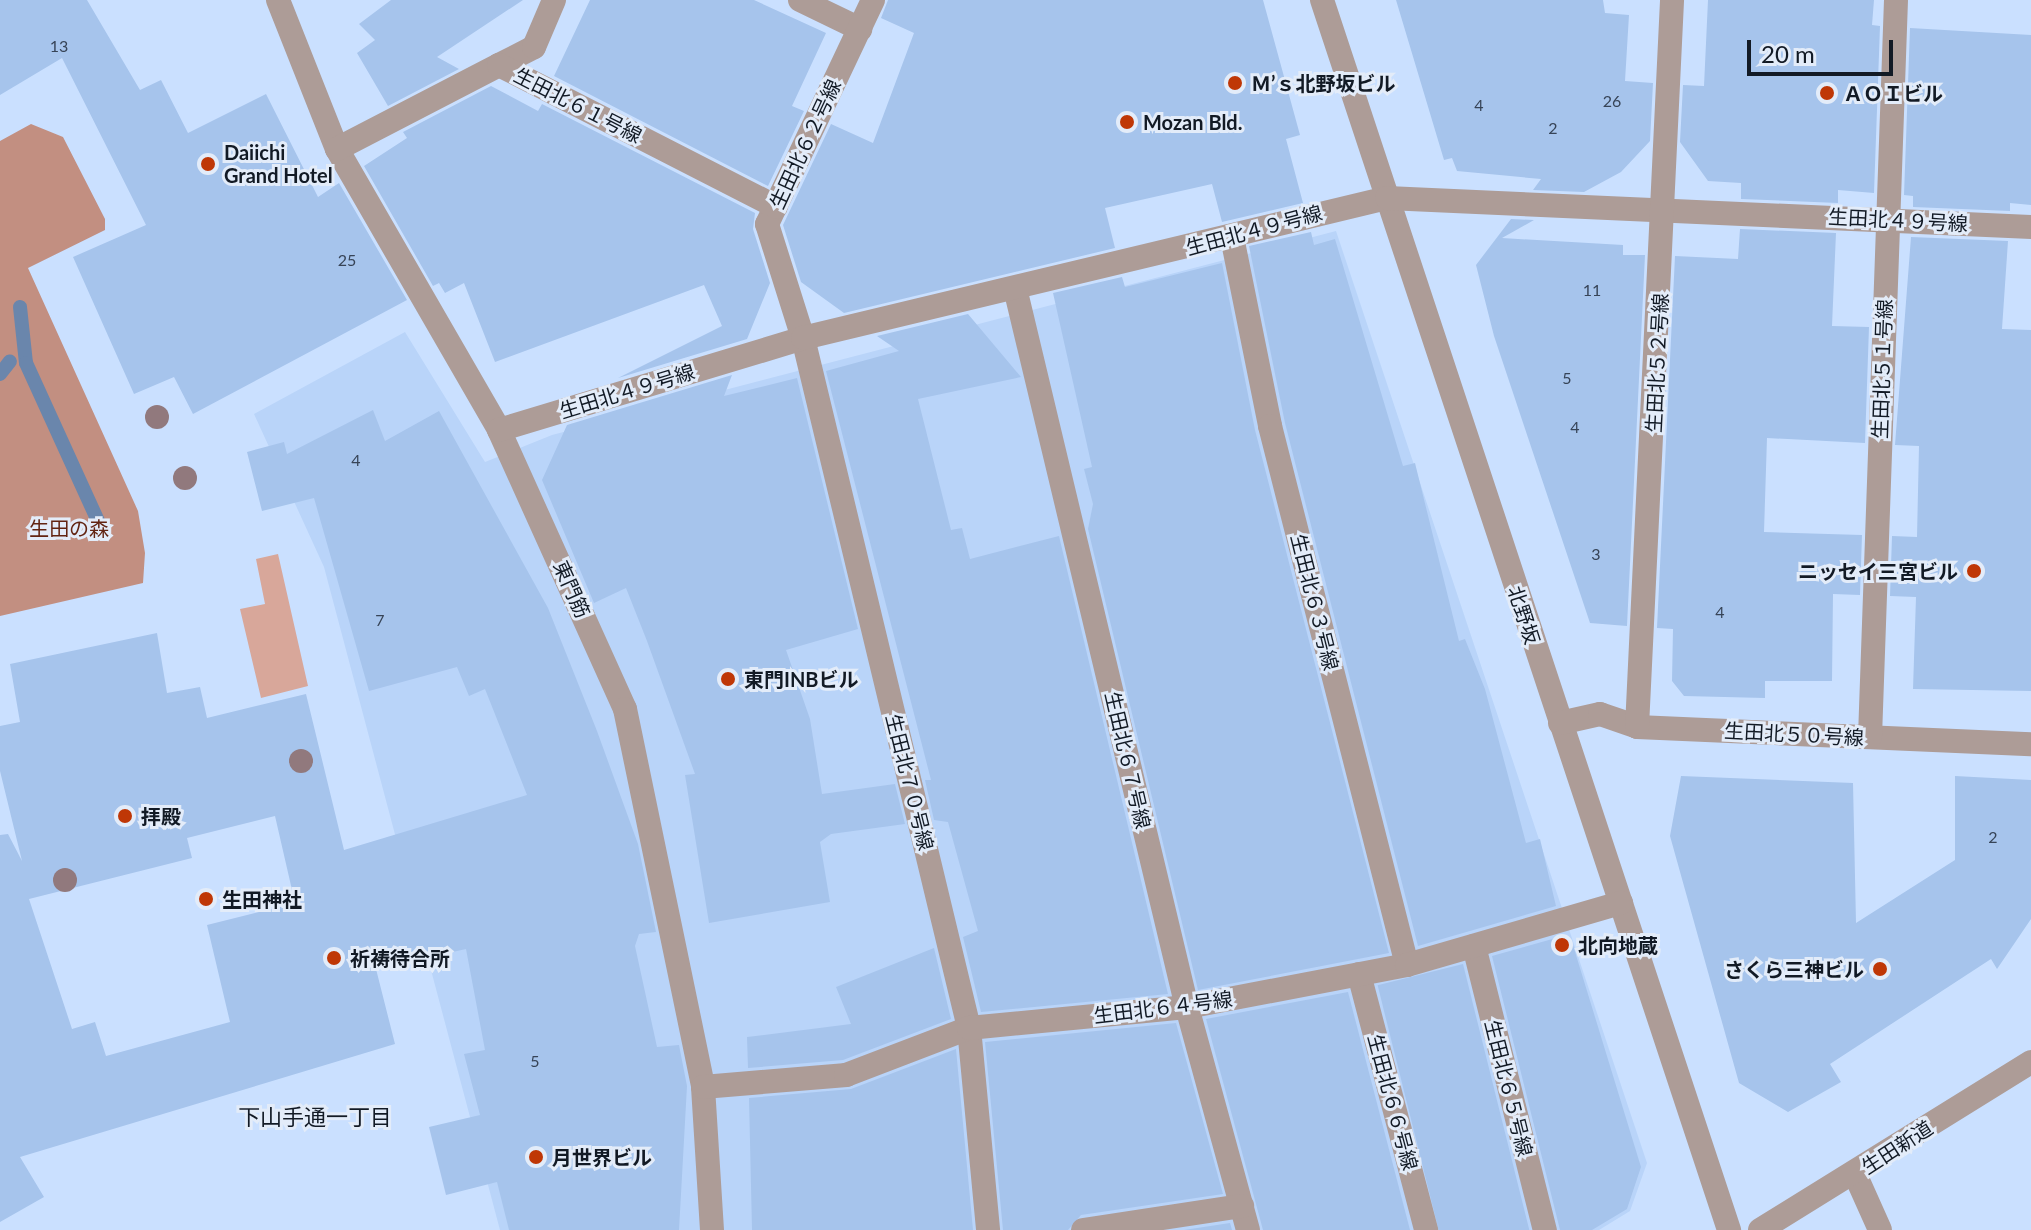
<!DOCTYPE html>
<meta charset="utf-8">
<style>
body{margin:0}
#map{position:relative;width:2031px;height:1230px;overflow:hidden;background:#cae0ff;font-family:Lato,"Noto Sans JP",sans-serif}
div>[style]{position:absolute}
.built>*{inset:0;background:#b9d4f9}
.green>*{inset:0;background:#d8a79a}
.forest>*{inset:0;background:#c28f81}
.stream>*{height:14px;margin:-7px;padding:0 7px;transform-origin:7px;border-radius:7px;background:#6a86ac}
.building>*{inset:0;background:#a6c4ec;transform-origin:0 0}
.pedestrian>*{height:24px;margin:-12px;padding:0 12px;transform-origin:12px;border-radius:12px;background:#ad9c97}
.minor>*{height:24px;margin:-12px;padding:0 12px;transform-origin:12px;border-radius:12px;background:#ad9c97}
.tertiary>*{height:24px;margin:-12px;padding:0 12px;transform-origin:12px;border-radius:12px;background:#ad9c97}
.trees>*{width:24px;height:24px;margin:-12px;border-radius:50%;background:#91797d}
.dots>*{width:22px;height:22px;translate:-50% -50%;box-sizing:border-box;border:4px solid #e3ecf9;border-radius:50%}
span{translate:-50% -50%;white-space:nowrap;text-align:center;line-height:1.15;-webkit-text-stroke:6px #e3ecf9;paint-order:stroke}
.number-label{font-size:16px;color:#374457}
.number-label span{-webkit-text-stroke-width:0}
.poi-label{font-size:20px;color:#121a25;font-weight:700}
.left{translate:0 -50%;text-align:left}
.right{translate:-100% -50%;text-align:right}
.street-label{font-size:20px;color:#121a25}
.park-label{font-size:20px;color:#622412}
.neighbourhood-label{font-size:22px;color:#121a25}
.scale{position:absolute;left:1747px;top:40px;width:146px;height:36px;box-sizing:border-box;border:4px solid #121a25;border-top:0;padding-left:10px;font-size:24px;line-height:28px;white-space:nowrap;color:#121a25;-webkit-text-stroke:6px #e3ecf9;paint-order:stroke}
</style>
<div id="map">
<div class="built">
<div style="clip-path:polygon(1336px 231px,1647px 1163px,1630px 1211px,1599px 1230px,500px 1230px,324px 567px,254px 414px,405px 332px,485px 462px,552px 435px)"></div>
</div>
<div class="green">
<div style="clip-path:polygon(278px 554px,308px 686px,261px 698px,240px 609px,265px 604px,256px 559px)"></div>
</div>
<div class="forest">
<div style="clip-path:polygon(31px 124px,63px 137px,105px 219px,105px 230px,28px 268px,138px 511px,145px 553px,143px 583px,0 616px,0 141px)"></div>
</div>
<div class="stream">
<div style="left:20px;top:307px;width:56px;rotate:83.9deg"></div>
<div style="left:26px;top:363px;width:186px;rotate:65.5deg"></div>
<div style="left:0;top:374px;width:16px;rotate:-52deg"></div>
</div>
<div class="building">
<div style="clip-path:polygon(0 0,87px 0,140px 90px,161px 80px,188px 133px,266px 94px,318px 197px,339px 183px,407px 300px,193px 414px,174px 377px,134px 394px,73px 257px,146px 225px,62px 58px,0 95px)"></div>
<div style="clip-path:polygon(391px 0,523px 0,437px 57px,459px 69px,388px 106px,357px 53px,375px 40px,359px 24px)"></div>
<div style="clip-path:polygon(590px 0,754px 0,826px 33px,792px 106px,804px 111px,768px 186px,554px 76px)"></div>
<div style="clip-path:polygon(888px 0,1263px 0,1300px 135px,1286px 139px,1303px 203px,1222px 222px,1212px 184px,1105px 208px,1115px 248px,844px 313px,801px 282px,783px 225px,831px 124px,873px 143px,914px 33px,881px 18px)"></div>
<div style="clip-path:polygon(1396px 0,1603px 0,1605px 13px,1629px 15px,1625px 81px,1653px 83px,1650px 141px,1621px 172px,1584px 192px,1533px 190px,1541px 179px,1457px 171px,1452px 158px,1444px 160px)"></div>
<div style="clip-path:polygon(1708px 0,1874px 0,1872px 25px,1880px 26px,1874px 193px,1838px 190px,1838px 203px,1741px 199px,1741px 183px,1708px 181px,1680px 142px,1683px 85px,1704px 86px)"></div>
<div style="clip-path:polygon(1910px 28px,2031px 35px,2031px 205px,2010px 203px,2010px 211px,1913px 207px,1913px 196px,1904px 195px)"></div>
<div style="clip-path:polygon(491px 86px,538px 111px,542px 104px,755px 213px,753px 229px,770px 283px,747px 339px,618px 378px,722px 326px,704px 285px,495px 362px,464px 283px,445px 293px,439px 283px,433px 286px,364px 166px,407px 138px,403px 132px)"></div>
<div style="clip-path:polygon(1511px 219px,1534px 220px,1502px 238px,1623px 245px,1623px 255px,1645px 255px,1627px 626px,1590px 623px,1494px 336px,1476px 265px)"></div>
<div style="clip-path:polygon(1740px 229px,1836px 233px,1832px 326px,1869px 327px,1865px 443px,1767px 438px,1764px 532px,1862px 535px,1860px 595px,1833px 594px,1832px 681px,1765px 681px,1765px 698px,1684px 696px,1672px 681px,1673px 629px,1657px 628px,1675px 256px,1738px 259px)"></div>
<div style="clip-path:polygon(1311px 232px,1314px 245px,1335px 239px,1403px 466px,1415px 463px,1459px 641px,1465px 639px,1485px 689px,1526px 843px,1540px 839px,1556px 906px,1418px 946px,1285px 423px,1249px 246px)"></div>
<div style="clip-path:polygon(1911px 237px,2008px 241px,2002px 329px,2031px 330px,2031px 691px,1913px 689px,1916px 597px,1890px 596px,1892px 536px,1917px 537px,1919px 446px,1895px 445px)"></div>
<div style="clip-path:polygon(1222px 263px,1255px 430px,1389px 953px,1198px 990px,1088px 529px,1093px 504px,1084px 469px,1092px 467px,1053px 293px,1122px 277px,1125px 287px)"></div>
<div style="clip-path:polygon(968px 314px,1021px 377px,918px 399px,951px 530px,962px 528px,970px 559px,1059px 536px,1168px 994px,981px 1012px,963px 937px,978px 931px,948px 822px,934px 820px,925px 780px,931px 780px,826px 371px,899px 351px,877px 336px)"></div>
<div style="clip-path:polygon(732px 375px,724px 396px,797px 378px,858px 629px,786px 650px,810px 719px,822px 794px,895px 784px,905px 824px,831px 834px,820px 842px,830px 902px,709px 923px,685px 775px,695px 774px,647px 641px,626px 588px,594px 603px,542px 480px,567px 425px)"></div>
<div style="clip-path:polygon(evenodd,373px 410px,385px 441px,439px 411px,548px 608px,597px 731px,638px 844px,656px 932px,639px 934px,635px 946px,657px 1047px,679px 1045px,687px 1086px,679px 1230px,509px 1230px,497px 1182px,446px 1195px,429px 1127px,480px 1115px,464px 1054px,485px 1050px,466px 949px,376px 969px,395px 1044px,20px 1157px,44px 1197px,0 1222px,0 835px,8px 834px,22px 861px,0 771px,0 726px,20px 722px,10px 664px,157px 633px,167px 693px,200px 687px,207px 718px,306px 694px,344px 850px,527px 795px,485px 689px,469px 696px,457px 667px,369px 691px,314px 498px,262px 511px,247px 452px,284px 442px,287px 454px,373px 410px,275px 816px,295px 903px,207px 925px,230px 1022px,106px 1056px,95px 1022px,72px 1029px,29px 899px,192px 858px,187px 838px,275px 816px)"></div>
<div style="clip-path:polygon(1681px 776px,1853px 783px,1856px 923px,1955px 860px,1955px 776px,2031px 780px,2031px 919px,1997px 969px,1991px 959px,1830px 1064px,1841px 1082px,1788px 1112px,1739px 1083px,1670px 836px)"></div>
<div style="clip-path:polygon(1563px 936px,1564px 944px,1572px 942px,1641px 1167px,1627px 1209px,1592px 1230px,1560px 1230px,1492px 956px)"></div>
<div style="clip-path:polygon(934px 948px,951px 1019px,843px 1060px,748px 1068px,747px 1037px,851px 1024px,836px 987px)"></div>
<div style="left:1463px;top:964px;width:274px;height:88px;rotate:76deg"></div>
<div style="clip-path:polygon(1348px 992px,1410px 1230px,1263px 1230px,1206px 1019px)"></div>
<div style="clip-path:polygon(1176px 1023px,1223px 1194px,1081px 1215px,1068px 1230px,1003px 1230px,985px 1042px)"></div>
<div style="clip-path:polygon(956px 1049px,973px 1230px,752px 1230px,749px 1098px,851px 1089px)"></div>
<div style="clip-path:polygon(1230px 1223px,1232px 1230px,1184px 1230px)"></div>
</div>
<div class="pedestrian">
<div style="left:1855px;top:1174px;width:61px;rotate:65.9deg"></div>
</div>
<div class="minor">
<div style="left:278px;top:0;width:160px;rotate:68.4deg"></div>
<div style="left:337px;top:149px;width:324px;rotate:60deg"></div>
<div style="left:499px;top:430px;width:306px;rotate:65.7deg"></div>
<div style="left:625px;top:709px;width:386px;rotate:78.3deg"></div>
<div style="left:703px;top:1087px;width:143px;rotate:86.4deg"></div>
<div style="left:800px;top:0;width:67px;rotate:25.8deg"></div>
<div style="left:873px;top:0;width:248px;rotate:115.3deg"></div>
<div style="left:767px;top:224px;width:120px;rotate:72.5deg"></div>
<div style="left:803px;top:338px;width:710px;rotate:76.47deg"></div>
<div style="left:969px;top:1028px;width:203px;rotate:84.6deg"></div>
<div style="left:1322px;top:0;width:1296px;rotate:71.69deg"></div>
<div style="left:499px;top:65px;width:39px;rotate:-27deg"></div>
<div style="left:534px;top:47px;width:51px;rotate:-66.9deg"></div>
<div style="left:337px;top:149px;width:182px;rotate:-27.4deg"></div>
<div style="left:499px;top:65px;width:311px;rotate:27.1deg"></div>
<div style="left:1232px;top:237px;width:193px;rotate:78.6deg"></div>
<div style="left:1270px;top:426px;width:556px;rotate:75.74deg"></div>
<div style="left:1015px;top:288px;width:739px;rotate:76.55deg"></div>
<div style="left:1187px;top:1007px;width:231px;rotate:74.7deg"></div>
<div style="left:499px;top:430px;width:318px;rotate:-16.8deg"></div>
<div style="left:803px;top:338px;width:601px;rotate:-13.48deg"></div>
<div style="left:1387px;top:198px;width:645px;rotate:2.58deg"></div>
<div style="left:1560px;top:723px;width:41px;rotate:-12.7deg"></div>
<div style="left:1600px;top:714px;width:39px;rotate:19deg"></div>
<div style="left:1637px;top:727px;width:394px;rotate:2.5deg"></div>
<div style="left:1637px;top:727px;width:728px;rotate:-87.24deg"></div>
<div style="left:1870px;top:737px;width:737px;rotate:-87.98deg"></div>
<div style="left:1474px;top:946px;width:293px;rotate:76deg"></div>
<div style="left:1359px;top:974px;width:265px;rotate:75.3deg"></div>
<div style="left:703px;top:1087px;width:144px;rotate:-4.8deg"></div>
<div style="left:846px;top:1075px;width:132px;rotate:-20.9deg"></div>
<div style="left:969px;top:1028px;width:219px;rotate:-5.5deg"></div>
<div style="left:1187px;top:1007px;width:224px;rotate:-10.8deg"></div>
<div style="left:1407px;top:965px;width:223px;rotate:-16.2deg"></div>
<div style="left:1083px;top:1230px;width:161px;rotate:-8.6deg"></div>
</div>
<div class="tertiary">
<div style="left:1760px;top:1230px;width:319px;rotate:-31.8deg"></div>
</div>
<div class="trees">
<div style="left:157px;top:417px"></div>
<div style="left:185px;top:478px"></div>
<div style="left:301px;top:761px"></div>
<div style="left:65px;top:880px"></div>
</div>
<div class="dots">
<div style="left:1235px;top:83px;background:#bf3706"></div>
<div style="left:1827px;top:93px;background:#bf3706"></div>
<div style="left:1127px;top:122px;background:#bf3706"></div>
<div style="left:208px;top:164px;background:#bf3706"></div>
<div style="left:1974px;top:571px;background:#bf3706"></div>
<div style="left:728px;top:679px;background:#bf3706"></div>
<div style="left:125px;top:816px;background:#bf3706"></div>
<div style="left:206px;top:899px;background:#bf3706"></div>
<div style="left:1562px;top:945px;background:#bf3706"></div>
<div style="left:334px;top:958px;background:#bf3706"></div>
<div style="left:1880px;top:969px;background:#bf3706"></div>
<div style="left:536px;top:1157px;background:#bf3706"></div>
</div>
<div class="number-label">
<span style="left:59px;top:46px">13</span>
<span style="left:1612px;top:101px">26</span>
<span style="left:1479px;top:105px">4</span>
<span style="left:1553px;top:128px">2</span>
<span style="left:347px;top:260px">25</span>
<span style="left:1592px;top:290px">11</span>
<span style="left:1567px;top:378px">5</span>
<span style="left:1575px;top:427px">4</span>
<span style="left:356px;top:460px">4</span>
<span style="left:1596px;top:554px">3</span>
<span style="left:1720px;top:612px">4</span>
<span style="left:380px;top:620px">7</span>
<span style="left:1993px;top:837px">2</span>
<span style="left:535px;top:1061px">5</span>
</div>
<div class="poi-label">
<span class="left" style="left:1251px;top:83px">Ｍ’ｓ北野坂ビル</span>
<span class="left" style="left:1843px;top:93px">ＡＯＩビル</span>
<span class="left" style="left:1143px;top:122px">Mozan Bld.</span>
<span class="left" style="left:224px;top:164px">Daiichi<br>Grand Hotel</span>
<span class="right" style="left:1958px;top:571px">ニッセイ三宮ビル</span>
<span class="left" style="left:744px;top:679px">東門INBビル</span>
<span class="left" style="left:141px;top:816px">拝殿</span>
<span class="left" style="left:222px;top:899px">生田神社</span>
<span class="left" style="left:1578px;top:945px">北向地蔵</span>
<span class="left" style="left:350px;top:958px">祈祷待合所</span>
<span class="right" style="left:1864px;top:969px">さくら三神ビル</span>
<span class="left" style="left:552px;top:1157px">月世界ビル</span>
</div>
<div class="street-label">
<span style="left:578px;top:105px;rotate:27deg">生田北６１号線</span>
<span style="left:805px;top:144px;rotate:-65deg">生田北６２号線</span>
<span style="left:1898px;top:220px;rotate:3deg">生田北４９号線</span>
<span style="left:1254px;top:230px;rotate:-15deg">生田北４９号線</span>
<span style="left:1657px;top:363px;rotate:-87deg">生田北５２号線</span>
<span style="left:1882px;top:369px;rotate:-88deg">生田北５１号線</span>
<span style="left:627px;top:391px;rotate:-17deg">生田北４９号線</span>
<span style="left:572px;top:589px;rotate:66deg">東門筋</span>
<span style="left:1315px;top:602px;rotate:76deg">生田北６３号線</span>
<span style="left:1524px;top:615px;rotate:72deg">北野坂</span>
<span style="left:1794px;top:734px;rotate:3deg">生田北５０号線</span>
<span style="left:1128px;top:760px;rotate:77deg">生田北６７号線</span>
<span style="left:910px;top:782px;rotate:76deg">生田北７０号線</span>
<span style="left:1163px;top:1007px;rotate:-7deg">生田北６４号線</span>
<span style="left:1509px;top:1088px;rotate:76deg">生田北６５号線</span>
<span style="left:1393px;top:1102px;rotate:75deg">生田北６６号線</span>
<span style="left:1897px;top:1147px;rotate:-33deg">生田新道</span>
</div>
<div class="park-label">
<span style="left:69px;top:528px">生田の森</span>
</div>
<div class="neighbourhood-label">
<span style="left:315px;top:1117px">下山手通一丁目</span>
</div>
<div class="scale">20 m</div>
</div>
